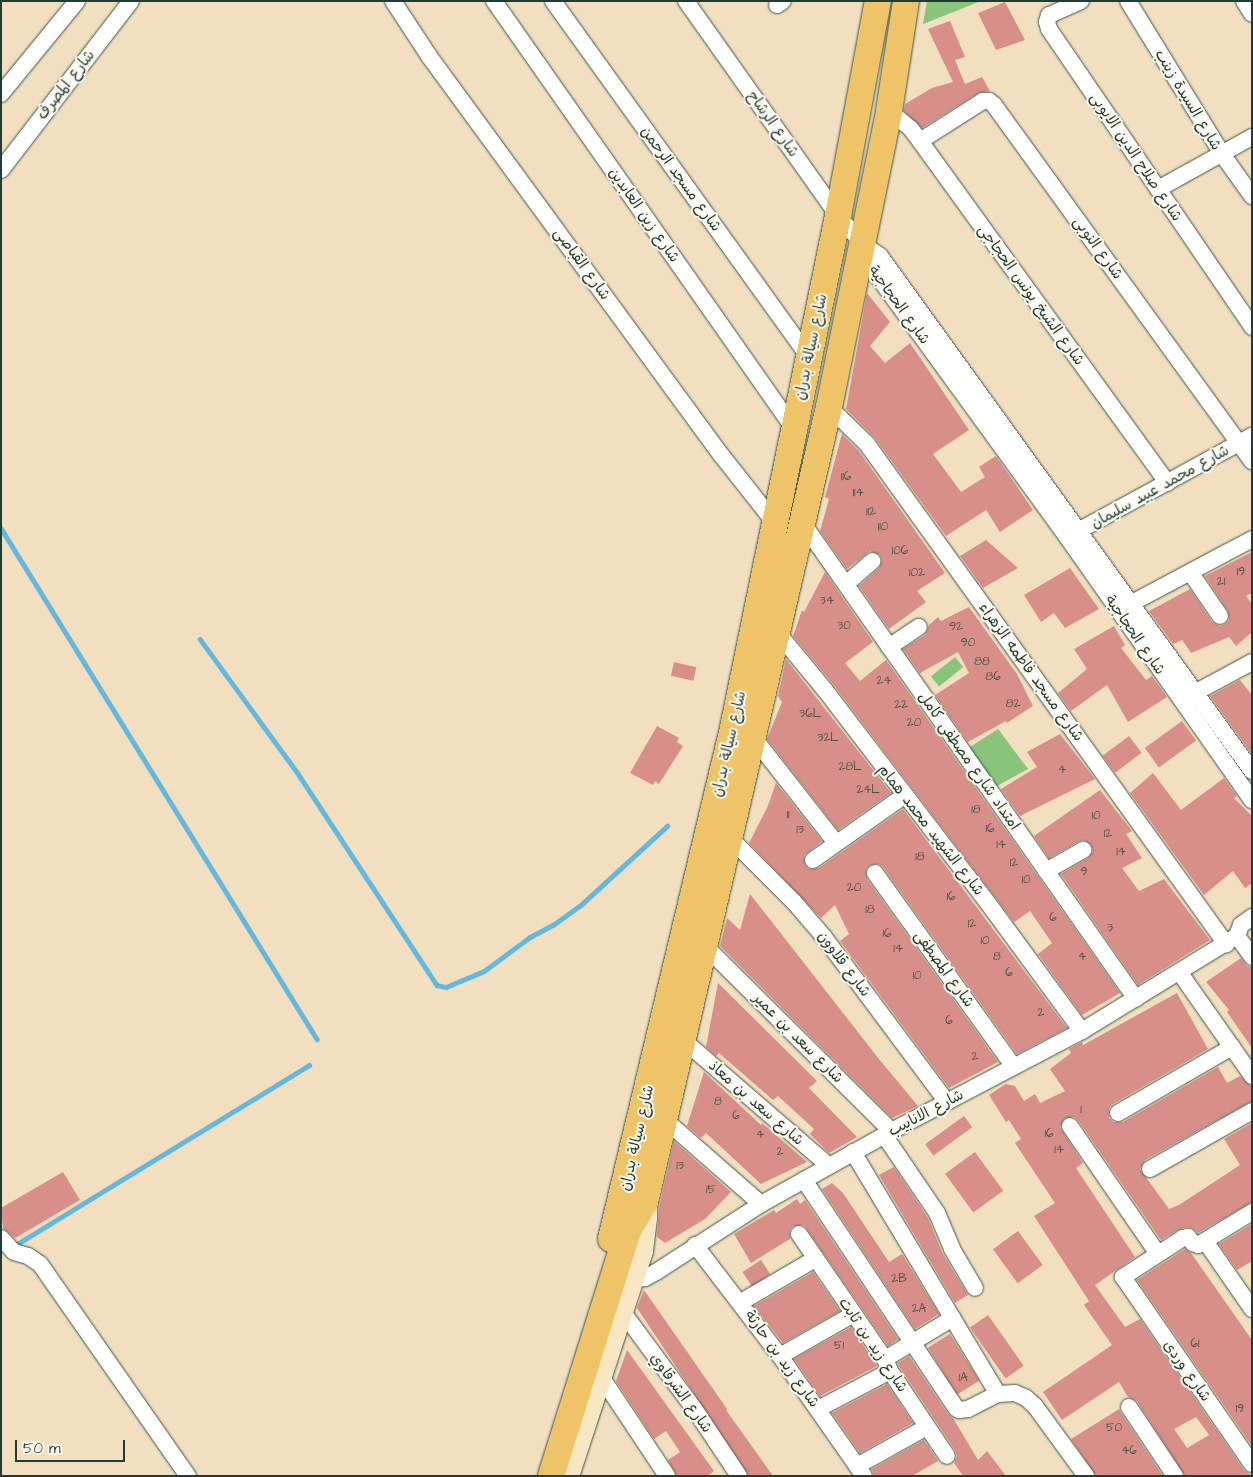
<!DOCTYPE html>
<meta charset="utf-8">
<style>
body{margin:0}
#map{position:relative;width:1253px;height:1477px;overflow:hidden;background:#f1dfc0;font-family:"Architects Daughter","Playpen Sans Arabic",sans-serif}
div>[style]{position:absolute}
.green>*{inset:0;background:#88c47a;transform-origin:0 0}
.stream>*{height:4.5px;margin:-2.25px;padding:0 2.25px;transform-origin:2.25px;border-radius:2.25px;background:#63b8df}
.building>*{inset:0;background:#d98f89;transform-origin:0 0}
.roads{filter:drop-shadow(0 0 1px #3e5549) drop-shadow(0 0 1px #3e5549)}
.street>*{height:16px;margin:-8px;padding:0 8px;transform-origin:8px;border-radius:8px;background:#fff}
.secondary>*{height:24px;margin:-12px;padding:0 12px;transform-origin:12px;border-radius:12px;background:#f9e7c3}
.primary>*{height:26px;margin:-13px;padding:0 13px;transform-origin:13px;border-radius:13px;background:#efc469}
span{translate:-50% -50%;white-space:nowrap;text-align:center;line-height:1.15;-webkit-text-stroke:4px #fbf7ec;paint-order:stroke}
.number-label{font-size:12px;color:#4e5249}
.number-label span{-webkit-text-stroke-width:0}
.street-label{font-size:15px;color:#1f3d34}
.frame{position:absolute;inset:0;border:2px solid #1f3d34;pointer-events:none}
.scale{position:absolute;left:15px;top:1440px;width:110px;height:22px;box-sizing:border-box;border:2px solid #1f3d34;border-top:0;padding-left:6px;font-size:15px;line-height:18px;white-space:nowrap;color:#1f3d34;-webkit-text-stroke:4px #fbf7ec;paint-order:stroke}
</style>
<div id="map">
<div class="green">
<div style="clip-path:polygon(927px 1px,981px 1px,923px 24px)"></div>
<div style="left:955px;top:657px;width:13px;height:31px;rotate:51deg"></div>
<div style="clip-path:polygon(998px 729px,1028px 769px,995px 787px,967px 749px)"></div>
</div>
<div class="stream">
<div style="left:1px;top:528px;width:601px;rotate:58.27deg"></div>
<div style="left:200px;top:639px;width:165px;rotate:53.9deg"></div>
<div style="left:297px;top:772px;width:255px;rotate:56.7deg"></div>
<div style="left:437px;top:985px;width:9px;rotate:13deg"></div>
<div style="left:446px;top:987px;width:41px;rotate:-22.8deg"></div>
<div style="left:484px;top:971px;width:57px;rotate:-36.5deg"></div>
<div style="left:530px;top:937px;width:26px;rotate:-28deg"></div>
<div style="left:553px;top:925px;width:37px;rotate:-36deg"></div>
<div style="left:583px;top:903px;width:114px;rotate:-42.5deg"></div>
<div style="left:14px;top:1246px;width:346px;rotate:-31.5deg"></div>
</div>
<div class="building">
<div style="clip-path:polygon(1005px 2px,1025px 40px,996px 50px,978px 13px)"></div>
<div style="clip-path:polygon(950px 21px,965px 57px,955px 60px,965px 84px,982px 77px,990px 91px,978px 93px,922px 128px,904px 111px,905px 104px,932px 88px,953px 82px,928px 29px)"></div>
<div style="clip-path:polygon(867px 293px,890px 322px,870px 346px,885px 363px,910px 343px,969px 430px,933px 454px,961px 492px,985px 477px,979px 467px,996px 456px,1033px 510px,1000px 532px,986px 510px,946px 536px,875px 438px,846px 409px)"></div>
<div style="clip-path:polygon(842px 434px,859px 451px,945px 573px,917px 591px,926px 602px,889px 629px,859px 586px,879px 568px,882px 560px,880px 555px,870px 551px,847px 569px,820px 531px,829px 499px,825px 497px)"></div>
<div style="clip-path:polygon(986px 540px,1018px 568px,983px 588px,960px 556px)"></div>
<div style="clip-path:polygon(1252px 552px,1252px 593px,1246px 596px,1252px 604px,1252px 632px,1236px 646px,1229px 637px,1191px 653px,1182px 640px,1173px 644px,1149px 611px,1190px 589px,1212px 622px,1220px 626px,1225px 624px,1229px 620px,1228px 611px,1205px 576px)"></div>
<div style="clip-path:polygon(1070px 568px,1099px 609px,1065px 628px,1054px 613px,1041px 622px,1024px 595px)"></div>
<div style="clip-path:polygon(825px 572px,873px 642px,845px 663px,860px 681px,886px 660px,1120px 993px,1082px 1015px,1038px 954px,1052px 943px,1030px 911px,1014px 922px,833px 684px,793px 636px,802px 610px,804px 612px)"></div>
<div style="clip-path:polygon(969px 607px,1017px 674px,1033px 706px,1007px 723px,1006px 721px,968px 742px,935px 695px,969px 673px,958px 652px,920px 673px,903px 649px,925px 635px,929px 625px,938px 617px,941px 621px)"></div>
<div style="clip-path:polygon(1114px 626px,1125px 645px,1121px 648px,1146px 680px,1152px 676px,1167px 697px,1128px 722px,1107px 685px,1071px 711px,1058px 693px,1087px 669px,1074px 649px)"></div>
<div style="clip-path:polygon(786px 659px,891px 793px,838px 830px,767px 739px,782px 702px,778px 696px)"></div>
<div style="left:674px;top:662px;width:23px;height:14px;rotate:13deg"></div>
<div style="clip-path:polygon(1240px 680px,1252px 695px,1252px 754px,1210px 696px)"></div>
<div style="left:1182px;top:721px;width:24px;height:46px;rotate:54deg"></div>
<div style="clip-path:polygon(657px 726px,679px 738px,677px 742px,683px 746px,659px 784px,655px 781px,653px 785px,630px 773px)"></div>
<div style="clip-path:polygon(1060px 734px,1095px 779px,1020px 816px,1001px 789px,1037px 767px,1027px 752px)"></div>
<div style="left:1129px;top:736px;width:21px;height:33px;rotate:53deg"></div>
<div style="clip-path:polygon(1153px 773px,1181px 810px,1224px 778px,1237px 796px,1234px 798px,1252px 816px,1252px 883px,1245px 888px,1233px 871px,1204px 895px,1130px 793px)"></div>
<div style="clip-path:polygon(776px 783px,822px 841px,804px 855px,805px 865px,809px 869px,819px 868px,903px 809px,1067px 1028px,1017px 1054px,883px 867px,879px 864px,870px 865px,866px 869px,867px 879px,998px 1062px,949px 1088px,840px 941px,849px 934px,835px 905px,821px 918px,749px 843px,767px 808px)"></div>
<div style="clip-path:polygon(1100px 790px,1132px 831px,1126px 834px,1142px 858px,1122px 868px,1139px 891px,1164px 879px,1210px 940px,1138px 985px,1061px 874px,1088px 858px,1093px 851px,1091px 845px,1084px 840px,1079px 841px,1049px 858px,1034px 836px)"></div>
<div style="clip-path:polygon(750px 894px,879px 1059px,918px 1106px,892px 1118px,720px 946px,727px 918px,740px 930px)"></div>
<div style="clip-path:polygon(1241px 958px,1247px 966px,1252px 967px,1252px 1048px,1227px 1012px,1229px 1010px,1206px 982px)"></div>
<div style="clip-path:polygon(718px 983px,817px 1081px,809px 1088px,857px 1137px,829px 1153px,810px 1134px,814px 1129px,778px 1096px,773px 1100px,719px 1053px,716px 1056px,706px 1047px)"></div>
<div style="clip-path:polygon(evenodd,1177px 993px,1208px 1049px,1113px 1104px,1109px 1108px,1109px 1118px,1113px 1122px,1123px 1122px,1218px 1067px,1227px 1083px,1240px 1076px,1252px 1087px,1252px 1101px,1145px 1160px,1140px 1169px,1169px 1209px,1179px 1205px,1240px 1165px,1224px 1139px,1252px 1123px,1252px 1202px,1198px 1233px,1192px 1228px,1186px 1227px,1178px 1230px,1161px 1240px,1078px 1120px,1074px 1117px,1065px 1118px,1060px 1127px,1083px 1163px,1076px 1168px,1135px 1257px,1095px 1285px,1125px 1327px,1140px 1319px,1244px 1470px,1252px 1476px,1185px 1476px,1137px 1401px,1128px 1397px,1119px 1382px,1062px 1420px,1043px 1392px,1112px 1345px,1084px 1305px,1089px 1301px,1034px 1216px,1055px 1203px,1015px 1143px,1021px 1139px,1009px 1120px,1006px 1122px,989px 1095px,1006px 1084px,1015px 1086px,1024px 1101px,1035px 1094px,1040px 1103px,1065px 1091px,1050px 1069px,1071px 1053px,1069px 1049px,1082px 1042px,1083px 1045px,1177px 993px,1196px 1417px,1209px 1435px,1187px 1448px,1174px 1429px,1196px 1417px)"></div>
<div style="clip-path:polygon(704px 1072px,761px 1125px,762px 1123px,807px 1162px,761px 1184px,706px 1133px,701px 1138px,687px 1126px)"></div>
<div style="left:964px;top:1116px;width:14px;height:48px;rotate:54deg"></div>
<div style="clip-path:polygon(674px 1141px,731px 1192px,705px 1219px,665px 1243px,657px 1237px,659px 1208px)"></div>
<div style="left:975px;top:1152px;width:48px;height:37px;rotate:54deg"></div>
<div style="clip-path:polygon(894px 1167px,928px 1218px,943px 1254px,968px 1295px,955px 1303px,879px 1175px)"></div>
<div style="clip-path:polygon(63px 1172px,80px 1200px,15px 1238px,3px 1228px,1px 1208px)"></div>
<div style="clip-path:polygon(832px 1183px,843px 1193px,889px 1262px,902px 1254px,939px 1314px,915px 1329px,822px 1189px)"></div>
<div style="clip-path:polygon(797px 1199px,800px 1204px,805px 1200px,898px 1339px,888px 1346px,804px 1225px,793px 1226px,790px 1230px,790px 1239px,751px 1263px,734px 1234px,774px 1210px,776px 1213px)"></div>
<div style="clip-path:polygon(1252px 1224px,1252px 1261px,1237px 1270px,1219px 1244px)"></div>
<div style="left:1018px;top:1231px;width:42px;height:31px;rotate:54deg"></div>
<div style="clip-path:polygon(1185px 1249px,1191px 1253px,1252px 1340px,1252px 1446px,1137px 1280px)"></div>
<div style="left:761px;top:1260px;width:17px;height:22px;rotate:57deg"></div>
<div style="clip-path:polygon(813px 1272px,840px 1311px,783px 1343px,754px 1306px)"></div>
<div style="clip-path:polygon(644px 1290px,727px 1409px,726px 1410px,773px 1476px,749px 1476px,637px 1308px)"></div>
<div style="left:988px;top:1315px;width:62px;height:22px;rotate:55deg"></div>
<div style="clip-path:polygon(851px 1327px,877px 1366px,820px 1396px,794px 1359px)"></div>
<div style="left:950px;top:1334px;width:55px;height:26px;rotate:58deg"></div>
<div style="clip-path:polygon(627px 1350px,714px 1471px,708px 1476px,677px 1476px,668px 1460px,680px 1452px,666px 1431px,654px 1439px,616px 1381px)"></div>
<div style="clip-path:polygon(909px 1356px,948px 1414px,953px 1418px,978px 1460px,987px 1451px,1006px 1476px,963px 1476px,954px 1463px,957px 1456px,955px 1450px,899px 1366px,898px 1363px)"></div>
<div style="clip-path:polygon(887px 1384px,913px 1423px,860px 1453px,832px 1413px)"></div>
<div style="clip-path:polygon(1119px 1409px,1121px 1413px,1163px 1476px,1096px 1476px,1071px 1439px)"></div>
<div style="clip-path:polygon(924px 1440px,938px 1461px,912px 1476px,874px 1476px,872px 1469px)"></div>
</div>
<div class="roads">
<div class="street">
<div style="left:393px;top:1px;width:66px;rotate:56.8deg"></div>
<div style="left:429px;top:56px;width:496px;rotate:53.8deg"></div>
<div style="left:722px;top:456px;width:85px;rotate:51.7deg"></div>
<div style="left:494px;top:1px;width:523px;rotate:54.97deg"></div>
<div style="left:553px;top:1px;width:438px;rotate:54.3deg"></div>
<div style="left:686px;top:1px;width:263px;rotate:54.7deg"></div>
<div style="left:838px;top:216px;width:38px;rotate:48deg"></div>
<div style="left:863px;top:244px;width:21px;rotate:35deg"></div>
<div style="left:880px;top:256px;width:635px;rotate:54.16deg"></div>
<div style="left:1081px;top:1px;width:35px;rotate:156deg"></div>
<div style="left:1049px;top:15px;width:7px;rotate:106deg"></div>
<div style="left:1047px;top:22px;width:7px;rotate:74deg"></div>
<div style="left:1049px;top:29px;width:361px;rotate:55.7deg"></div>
<div style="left:1128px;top:1px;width:180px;rotate:58.4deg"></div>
<div style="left:1222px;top:154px;width:52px;rotate:54.5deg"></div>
<div style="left:1244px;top:1px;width:15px;rotate:58deg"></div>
<div style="left:777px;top:5px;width:7px;rotate:-34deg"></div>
<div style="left:1px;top:94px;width:120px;rotate:-50.7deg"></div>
<div style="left:889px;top:111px;width:28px;rotate:39deg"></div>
<div style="left:911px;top:129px;width:15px;rotate:53deg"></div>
<div style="left:920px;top:141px;width:422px;rotate:54.1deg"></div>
<div style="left:920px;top:141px;width:75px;rotate:-32.4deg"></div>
<div style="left:983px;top:101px;width:6px"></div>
<div style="left:989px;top:101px;width:6px;rotate:39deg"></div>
<div style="left:994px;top:105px;width:440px;rotate:54.1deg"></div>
<div style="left:1px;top:170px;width:213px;rotate:-52.4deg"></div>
<div style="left:1158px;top:189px;width:107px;rotate:-29deg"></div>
<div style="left:863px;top:247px;width:22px;rotate:68deg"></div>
<div style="left:871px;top:267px;width:334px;rotate:54deg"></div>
<div style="left:1067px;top:537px;width:322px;rotate:54.9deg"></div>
<div style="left:829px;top:407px;width:53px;rotate:44.2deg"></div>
<div style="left:867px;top:444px;width:616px;rotate:54.32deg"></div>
<div style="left:802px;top:522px;width:582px;rotate:55deg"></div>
<div style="left:1069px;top:536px;width:209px;rotate:-28.7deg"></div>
<div style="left:1190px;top:572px;width:53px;rotate:55.7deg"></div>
<div style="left:846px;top:584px;width:35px;rotate:-41deg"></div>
<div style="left:1130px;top:604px;width:138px;rotate:-28deg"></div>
<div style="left:777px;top:632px;width:75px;rotate:50.4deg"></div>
<div style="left:825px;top:690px;width:277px;rotate:52.6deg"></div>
<div style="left:993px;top:910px;width:150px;rotate:53.7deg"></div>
<div style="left:889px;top:647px;width:36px;rotate:-34deg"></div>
<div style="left:1187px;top:697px;width:74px;rotate:-28.3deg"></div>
<div style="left:753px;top:737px;width:135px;rotate:51.9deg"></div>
<div style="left:729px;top:837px;width:92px;rotate:45deg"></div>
<div style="left:794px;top:902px;width:46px;rotate:49.4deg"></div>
<div style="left:824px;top:937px;width:206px;rotate:53.3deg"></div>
<div style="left:813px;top:860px;width:113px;rotate:-35.2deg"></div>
<div style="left:1046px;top:871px;width:43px;rotate:-29.6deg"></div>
<div style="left:875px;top:873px;width:237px;rotate:54.4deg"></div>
<div style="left:1237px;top:936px;width:12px;rotate:-70deg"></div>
<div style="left:1241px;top:925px;width:14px;rotate:-36deg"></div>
<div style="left:1237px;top:936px;width:26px;rotate:54deg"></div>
<div style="left:704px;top:945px;width:264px;rotate:44.8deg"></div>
<div style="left:1180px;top:973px;width:126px;rotate:55deg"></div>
<div style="left:682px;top:1039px;width:194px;rotate:40.8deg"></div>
<div style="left:1118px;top:1113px;width:132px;rotate:-30.1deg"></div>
<div style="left:664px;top:1119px;width:129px;rotate:41.2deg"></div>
<div style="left:1070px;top:1126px;width:155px;rotate:55.5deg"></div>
<div style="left:884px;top:1135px;width:94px;rotate:55.8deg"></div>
<div style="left:937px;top:1213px;width:39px;rotate:67deg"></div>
<div style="left:952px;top:1249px;width:45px;rotate:59.5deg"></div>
<div style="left:853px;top:1152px;width:282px;rotate:59.1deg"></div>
<div style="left:1150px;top:1169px;width:117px;rotate:-29.6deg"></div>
<div style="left:804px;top:1180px;width:274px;rotate:56.3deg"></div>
<div style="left:956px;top:1408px;width:4px;rotate:34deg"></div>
<div style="left:959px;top:1410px;width:9px;rotate:-6deg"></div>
<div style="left:968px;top:1409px;width:34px;rotate:-27deg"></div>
<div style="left:998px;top:1394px;width:17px;rotate:-3deg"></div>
<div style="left:1015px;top:1393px;width:12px;rotate:24deg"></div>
<div style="left:1026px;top:1398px;width:12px;rotate:42deg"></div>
<div style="left:1035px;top:1406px;width:87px;rotate:53.9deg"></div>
<div style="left:1252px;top:1212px;width:63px;rotate:148.6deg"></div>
<div style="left:1198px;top:1245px;width:5px;rotate:-158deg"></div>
<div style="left:1193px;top:1243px;width:8px;rotate:-130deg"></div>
<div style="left:1188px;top:1237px;width:5px;rotate:169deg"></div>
<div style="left:1183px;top:1238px;width:72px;rotate:147deg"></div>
<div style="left:1123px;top:1277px;width:227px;rotate:55.4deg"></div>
<div style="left:799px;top:1234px;width:152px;rotate:55.5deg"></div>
<div style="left:885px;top:1359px;width:13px;rotate:67deg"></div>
<div style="left:890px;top:1371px;width:102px;rotate:56.2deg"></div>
<div style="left:1px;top:1238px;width:19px;rotate:47deg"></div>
<div style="left:14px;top:1252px;width:15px;rotate:16deg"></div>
<div style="left:28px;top:1256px;width:14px;rotate:34deg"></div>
<div style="left:40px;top:1264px;width:259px;rotate:55.1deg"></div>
<div style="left:1205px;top:1241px;width:83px;rotate:55.3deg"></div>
<div style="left:695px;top:1245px;width:140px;rotate:52.6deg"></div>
<div style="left:780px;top:1356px;width:146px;rotate:55deg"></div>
<div style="left:624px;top:1278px;width:8px;rotate:14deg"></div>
<div style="left:632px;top:1280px;width:13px;rotate:-9deg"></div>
<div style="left:645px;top:1278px;width:13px;rotate:-29deg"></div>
<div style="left:656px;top:1272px;width:125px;rotate:-32.9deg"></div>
<div style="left:761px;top:1204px;width:160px;rotate:-29.1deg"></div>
<div style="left:901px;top:1126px;width:204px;rotate:-27.7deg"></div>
<div style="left:1082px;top:1031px;width:182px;rotate:-31.5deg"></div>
<div style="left:741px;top:1302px;width:86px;rotate:-30.2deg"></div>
<div style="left:622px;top:1311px;width:123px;rotate:53.6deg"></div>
<div style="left:695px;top:1410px;width:79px;rotate:56.3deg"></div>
<div style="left:780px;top:1356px;width:83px;rotate:-29.7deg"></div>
<div style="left:885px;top:1359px;width:79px;rotate:-31.1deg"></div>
<div style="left:600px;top:1375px;width:121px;rotate:56.4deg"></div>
<div style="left:1129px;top:1407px;width:83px;rotate:56.3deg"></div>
<div style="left:818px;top:1409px;width:81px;rotate:-27.8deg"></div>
<div style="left:857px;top:1466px;width:80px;rotate:-29.1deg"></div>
</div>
<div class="secondary">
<div style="left:567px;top:1476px;width:237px;rotate:-71.8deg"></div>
<div style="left:641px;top:1251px;width:33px;rotate:-83deg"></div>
<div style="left:645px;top:1218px;width:16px;rotate:-90deg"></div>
</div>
<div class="primary">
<div style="left:611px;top:1239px;width:525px;rotate:-76.57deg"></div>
<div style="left:733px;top:728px;width:523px;rotate:-78.41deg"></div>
<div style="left:838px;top:216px;width:219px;rotate:-79.5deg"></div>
<div style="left:551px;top:1476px;width:257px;rotate:-72.6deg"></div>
<div style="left:628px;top:1231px;width:34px;rotate:-60deg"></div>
<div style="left:645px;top:1202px;width:816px;rotate:-76.97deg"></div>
<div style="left:829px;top:407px;width:302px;rotate:-78.5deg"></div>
<div style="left:889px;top:111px;width:111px;rotate:-81.2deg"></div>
</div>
</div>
<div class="number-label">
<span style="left:846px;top:477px">116</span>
<span style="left:858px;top:493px">114</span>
<span style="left:871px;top:512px">112</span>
<span style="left:883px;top:527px">110</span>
<span style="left:900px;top:551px">106</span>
<span style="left:1241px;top:572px">19</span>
<span style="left:917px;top:573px">102</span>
<span style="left:1221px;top:582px">21</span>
<span style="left:827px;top:601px">34</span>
<span style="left:844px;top:626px">30</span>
<span style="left:956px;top:627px">92</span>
<span style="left:968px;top:643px">90</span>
<span style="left:982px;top:662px">88</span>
<span style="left:993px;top:677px">86</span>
<span style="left:884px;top:681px">24</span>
<span style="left:1013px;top:704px">82</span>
<span style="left:901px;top:705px">22</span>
<span style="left:810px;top:714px">36L</span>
<span style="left:914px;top:723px">20</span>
<span style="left:828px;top:738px">32L</span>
<span style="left:850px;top:767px">28L</span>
<span style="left:1062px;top:770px">4</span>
<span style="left:868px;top:790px">24L</span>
<span style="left:976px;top:810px">18</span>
<span style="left:788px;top:815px">11</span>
<span style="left:1096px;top:816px">10</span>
<span style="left:990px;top:829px">16</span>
<span style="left:800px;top:830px">13</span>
<span style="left:1108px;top:834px">12</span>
<span style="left:1001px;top:845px">14</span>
<span style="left:1121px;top:852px">14</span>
<span style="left:920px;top:857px">18</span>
<span style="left:1014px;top:863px">12</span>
<span style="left:1084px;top:872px">9</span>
<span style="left:1026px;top:880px">10</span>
<span style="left:854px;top:888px">20</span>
<span style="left:951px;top:897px">16</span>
<span style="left:870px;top:910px">18</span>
<span style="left:1053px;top:918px">6</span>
<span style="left:972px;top:924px">12</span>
<span style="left:1110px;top:928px">3</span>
<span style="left:887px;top:934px">16</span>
<span style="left:985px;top:941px">10</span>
<span style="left:898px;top:949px">14</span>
<span style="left:997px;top:957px">8</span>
<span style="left:1082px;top:957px">4</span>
<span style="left:1009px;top:973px">6</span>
<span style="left:917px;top:976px">10</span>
<span style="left:1041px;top:1013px">2</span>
<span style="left:949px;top:1021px">6</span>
<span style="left:975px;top:1057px">2</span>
<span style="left:718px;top:1102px">8</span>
<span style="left:1081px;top:1110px">1</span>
<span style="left:736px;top:1116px">6</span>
<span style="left:1049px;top:1134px">16</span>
<span style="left:760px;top:1135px">4</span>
<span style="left:1059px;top:1150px">14</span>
<span style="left:780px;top:1152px">2</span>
<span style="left:680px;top:1166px">13</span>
<span style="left:711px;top:1190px">15</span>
<span style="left:899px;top:1279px">2B</span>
<span style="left:919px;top:1309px">2A</span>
<span style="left:1195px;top:1344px">61</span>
<span style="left:839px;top:1346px">51</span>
<span style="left:963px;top:1378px">1A</span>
<span style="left:1240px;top:1409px">19</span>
<span style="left:1114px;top:1428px">50</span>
<span style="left:1129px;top:1451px">46</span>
</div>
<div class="street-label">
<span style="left:66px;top:85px;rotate:-52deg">شارع المصرف</span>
<span style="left:1188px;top:100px;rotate:59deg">شارع السيدة زينب</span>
<span style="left:773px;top:124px;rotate:55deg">شارع الرشاح</span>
<span style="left:1136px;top:157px;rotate:56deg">شارع صلاح الدين الايوبى</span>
<span style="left:681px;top:179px;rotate:54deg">شارع مسجد الرحمن</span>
<span style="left:644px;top:215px;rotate:55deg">شارع زين العابدين</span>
<span style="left:1098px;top:248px;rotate:54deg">شارع النوبى</span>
<span style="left:582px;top:264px;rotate:54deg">شارع القباصى</span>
<span style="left:1031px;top:295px;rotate:54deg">شارع الشيخ يونس الحجاجى</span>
<span style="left:899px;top:305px;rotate:54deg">شارع الحجاجية</span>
<span style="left:811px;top:347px;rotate:-78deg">شارع سيالة بدران</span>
<span style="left:1160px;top:487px;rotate:-29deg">شارع محمد عبيد سليمان</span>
<span style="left:1135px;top:635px;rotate:55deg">شارع الحجاجية</span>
<span style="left:1031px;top:672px;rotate:54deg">شارع مسجد فاطمه الزهراء</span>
<span style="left:729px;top:744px;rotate:-77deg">شارع سيالة بدران</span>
<span style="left:969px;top:761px;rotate:55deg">امتداد شارع مصطفى كامل</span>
<span style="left:931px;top:830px;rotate:52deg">شارع الشهيد محمد همام</span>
<span style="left:844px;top:964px;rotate:53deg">شارع قلاوون</span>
<span style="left:944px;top:969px;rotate:54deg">شارع المصطفى</span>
<span style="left:798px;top:1038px;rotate:45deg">شارع سعد بن عمير</span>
<span style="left:756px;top:1103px;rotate:41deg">شارع سعد بن معاذ</span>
<span style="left:926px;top:1113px;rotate:-28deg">شارع الانابيب</span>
<span style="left:637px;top:1138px;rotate:-77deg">شارع سيالة بدران</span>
<span style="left:873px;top:1345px;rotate:56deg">شارع زيد بن ثابت</span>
<span style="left:782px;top:1359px;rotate:54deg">شارع زيد بن حارثة</span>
<span style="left:1187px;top:1371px;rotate:55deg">شارع وردى</span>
<span style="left:681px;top:1393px;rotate:54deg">شارع الشرقاوي</span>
</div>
<div class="frame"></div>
<div class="scale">50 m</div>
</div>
